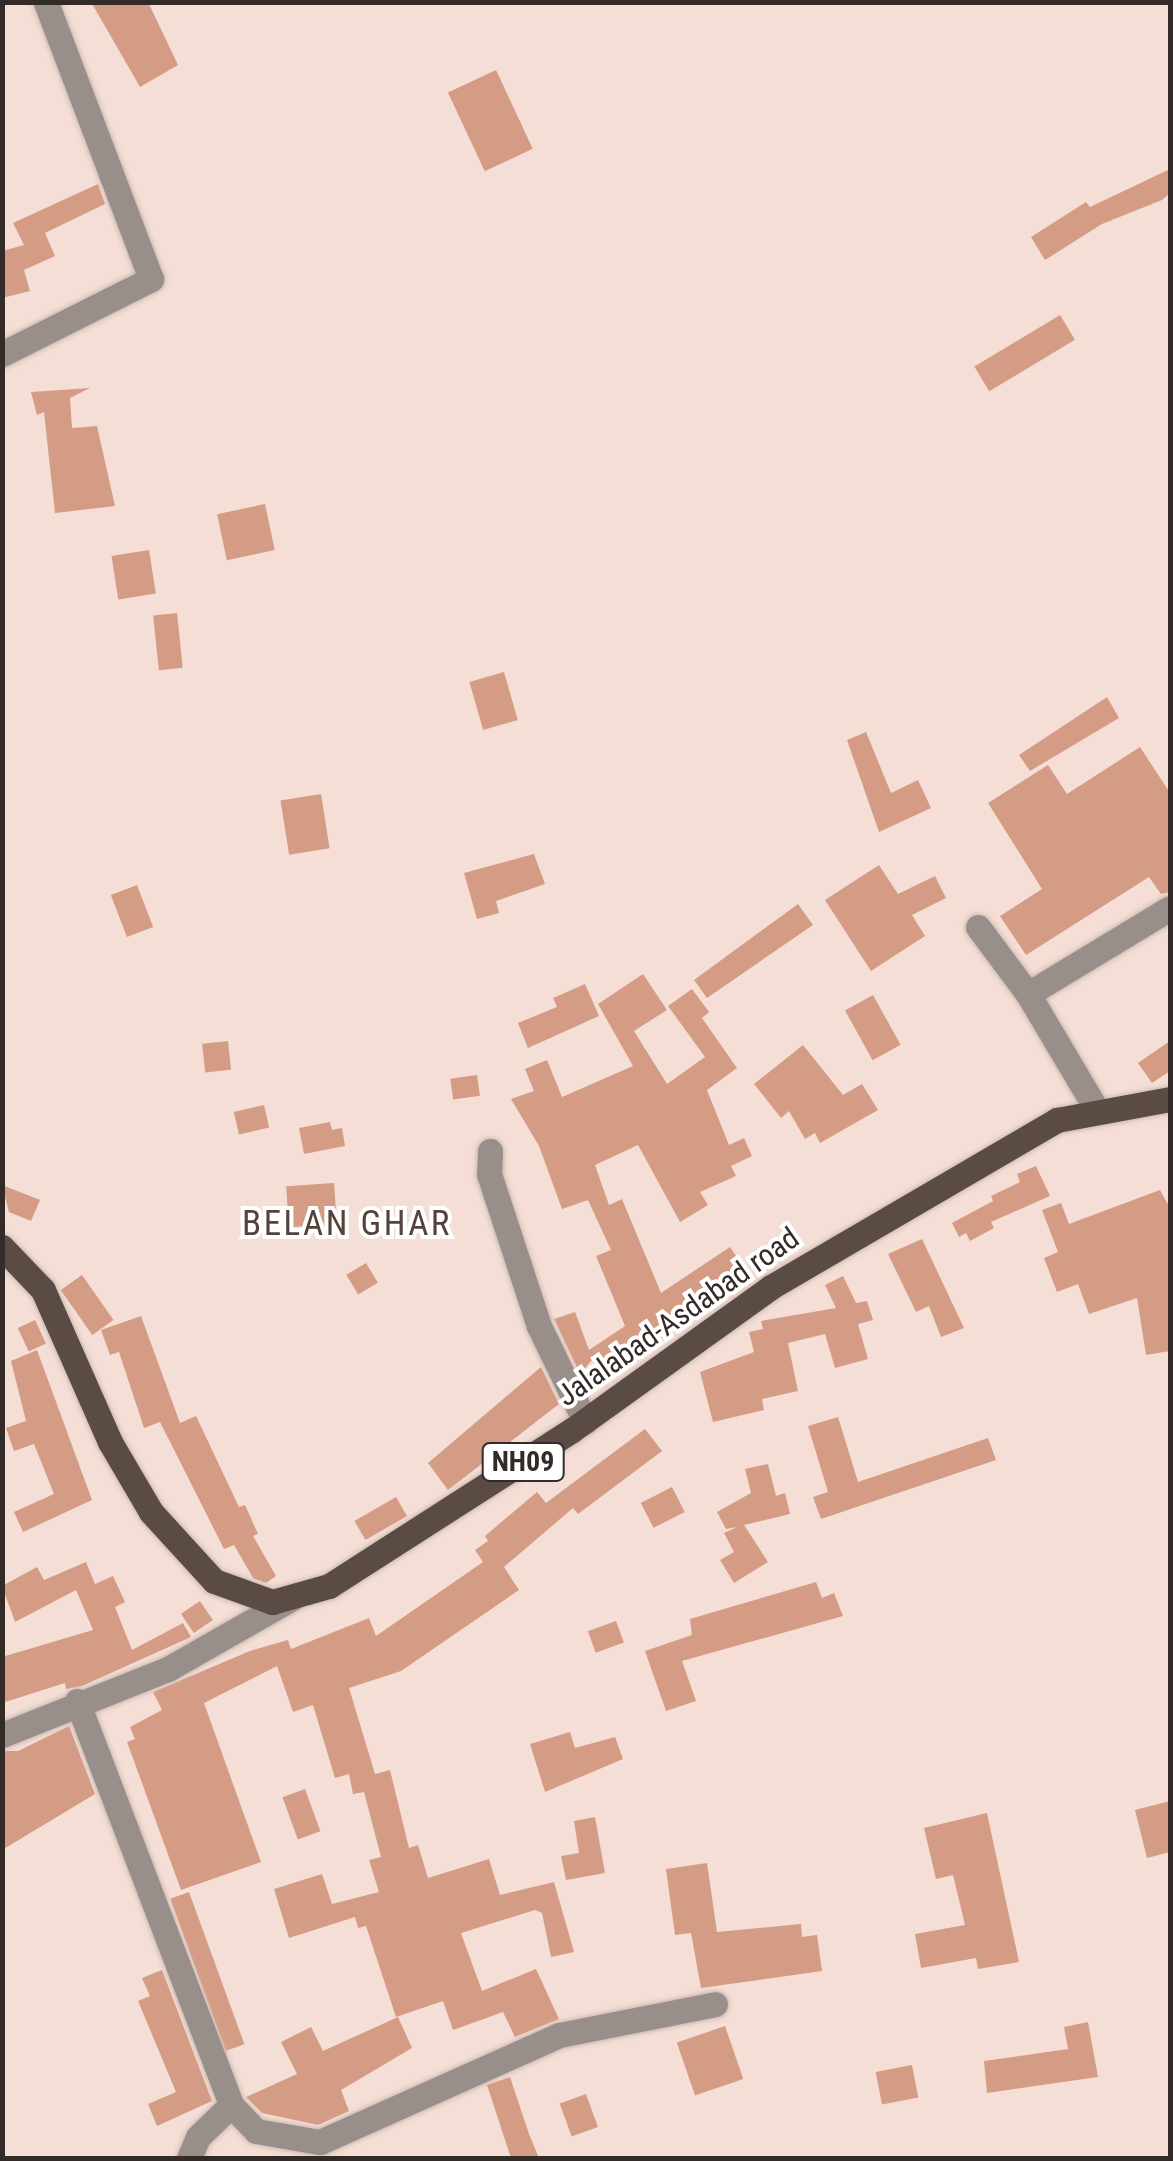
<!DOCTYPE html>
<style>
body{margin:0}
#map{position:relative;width:1173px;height:2161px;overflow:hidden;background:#f4ded5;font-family:"Roboto Condensed",sans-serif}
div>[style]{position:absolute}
.building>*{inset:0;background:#d59c85;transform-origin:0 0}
.roads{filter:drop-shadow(0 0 2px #cdbab2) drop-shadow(0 0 2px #cdbab2)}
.minor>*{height:25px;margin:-12.5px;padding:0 12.5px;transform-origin:12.5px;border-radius:12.5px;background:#988f8b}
.major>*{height:25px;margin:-12.5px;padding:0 12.5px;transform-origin:12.5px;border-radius:12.5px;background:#5a4b44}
span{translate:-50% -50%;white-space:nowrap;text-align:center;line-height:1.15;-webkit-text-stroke:8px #fff;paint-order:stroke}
.shield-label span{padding:2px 8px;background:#fff;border:2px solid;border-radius:8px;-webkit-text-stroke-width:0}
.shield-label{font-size:28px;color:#332b28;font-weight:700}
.street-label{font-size:30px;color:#332b28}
.quarter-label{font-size:35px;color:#54423b;letter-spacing:2.5px}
.frame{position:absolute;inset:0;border:5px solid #332b28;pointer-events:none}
</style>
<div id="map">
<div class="building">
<div style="clip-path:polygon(91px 2px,148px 2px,178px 65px,140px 87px)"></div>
<div style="left:496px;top:70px;width:87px;height:53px;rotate:65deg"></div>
<div style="clip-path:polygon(1170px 169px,1170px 193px,1162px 200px,1102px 224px,1045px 260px,1031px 237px,1086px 202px,1090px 207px)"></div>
<div style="clip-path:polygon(98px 184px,105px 204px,45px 233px,55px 256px,24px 270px,30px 291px,2px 298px,2px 251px,24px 245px,13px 223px)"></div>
<div style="left:1060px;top:315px;width:29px;height:100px;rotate:59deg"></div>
<div style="clip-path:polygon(90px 388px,70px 398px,72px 428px,97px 426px,115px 506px,55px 513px,44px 412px,37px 415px,31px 392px)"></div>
<div style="left:265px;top:504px;width:47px;height:49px;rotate:78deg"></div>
<div style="left:149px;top:550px;width:44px;height:38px;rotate:81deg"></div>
<div style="left:177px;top:613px;width:55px;height:24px;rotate:84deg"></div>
<div style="left:504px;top:672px;width:50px;height:36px;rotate:74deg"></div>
<div style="clip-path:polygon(1107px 697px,1119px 718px,1030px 771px,1019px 755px)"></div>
<div style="clip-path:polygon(866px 732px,891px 793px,918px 780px,931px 808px,879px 832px,847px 740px)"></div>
<div style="clip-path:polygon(1140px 747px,1170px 793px,1170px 892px,1161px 894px,1149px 877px,1026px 955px,1000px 916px,1042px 889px,988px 803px,1048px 765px,1067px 794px)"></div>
<div style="left:321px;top:794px;width:55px;height:41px;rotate:81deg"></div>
<div style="clip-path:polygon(534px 854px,545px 884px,496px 901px,499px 913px,477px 919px,464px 873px)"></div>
<div style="clip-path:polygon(879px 865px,898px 894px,935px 876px,946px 898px,912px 915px,925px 936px,871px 971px,825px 900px)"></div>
<div style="left:137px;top:885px;width:45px;height:28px;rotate:69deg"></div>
<div style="clip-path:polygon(798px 904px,813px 925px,707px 998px,694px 980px)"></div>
<div style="clip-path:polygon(643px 974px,667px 1010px,634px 1031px,667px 1084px,705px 1057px,668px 1006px,692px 989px,709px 1012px,702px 1018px,737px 1068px,707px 1090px,729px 1145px,744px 1138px,752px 1156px,731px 1166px,736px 1176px,700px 1192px,708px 1205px,680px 1222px,638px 1145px,595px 1165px,609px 1205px,622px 1199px,661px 1293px,730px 1247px,748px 1274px,719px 1294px,713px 1286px,598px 1370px,592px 1360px,580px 1374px,554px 1319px,575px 1312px,589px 1350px,625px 1326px,596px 1256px,611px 1250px,588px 1200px,562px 1209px,539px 1146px,511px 1099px,534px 1091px,525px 1069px,547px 1060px,562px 1097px,633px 1066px,598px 1004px)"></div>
<div style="clip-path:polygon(585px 984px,599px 1016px,528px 1048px,518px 1023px,557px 1007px,553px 998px)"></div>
<div style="left:873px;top:995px;width:57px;height:32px;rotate:61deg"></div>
<div style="left:228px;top:1041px;width:29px;height:26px;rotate:84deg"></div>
<div style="clip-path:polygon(1170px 1041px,1170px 1071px,1152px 1083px,1138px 1063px)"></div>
<div style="clip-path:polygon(803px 1045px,843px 1095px,862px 1084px,878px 1110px,820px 1143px,815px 1133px,805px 1139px,789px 1111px,781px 1118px,754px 1084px)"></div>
<div style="left:477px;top:1075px;width:21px;height:27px;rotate:82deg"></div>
<div style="left:264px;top:1105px;width:23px;height:31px;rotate:77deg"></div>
<div style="clip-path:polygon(330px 1122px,332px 1130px,342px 1128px,345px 1146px,304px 1154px,299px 1128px)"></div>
<div style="clip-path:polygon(1036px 1166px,1050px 1196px,991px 1222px,994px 1228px,970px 1241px,966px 1233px,959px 1237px,952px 1223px,993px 1201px,991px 1196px,1020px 1182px,1017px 1174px)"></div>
<div style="left:334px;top:1183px;width:41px;height:48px;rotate:86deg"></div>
<div style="clip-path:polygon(2px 1185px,40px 1200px,31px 1221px,9px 1212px)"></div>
<div style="clip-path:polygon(1160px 1190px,1170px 1208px,1170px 1351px,1146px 1355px,1137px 1298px,1089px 1314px,1078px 1284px,1057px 1292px,1044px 1258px,1058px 1252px,1042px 1210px,1061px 1203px,1069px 1224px)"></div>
<div style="clip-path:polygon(922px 1239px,964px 1328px,941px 1337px,929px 1306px,916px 1312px,888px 1254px)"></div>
<div style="left:366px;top:1263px;width:23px;height:23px;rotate:59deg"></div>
<div style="left:82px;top:1275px;width:55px;height:26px;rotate:55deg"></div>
<div style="clip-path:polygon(843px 1276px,856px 1303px,867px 1301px,873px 1320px,858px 1324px,868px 1359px,835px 1368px,825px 1334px,788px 1343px,798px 1391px,762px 1399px,764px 1410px,713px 1422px,700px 1372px,754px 1352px,749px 1332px,763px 1329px,761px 1321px,836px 1308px,825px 1285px)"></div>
<div style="clip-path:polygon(141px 1316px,180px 1423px,196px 1416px,239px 1507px,245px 1505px,258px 1534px,253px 1536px,276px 1576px,266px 1583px,253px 1578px,234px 1545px,224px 1549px,160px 1422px,144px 1428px,119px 1352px,110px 1355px,101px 1330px)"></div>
<div style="left:35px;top:1320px;width:26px;height:19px;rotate:65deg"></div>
<div style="clip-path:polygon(37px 1350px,92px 1500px,23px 1532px,14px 1512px,54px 1494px,34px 1444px,14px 1451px,6px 1428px,26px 1421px,11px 1361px)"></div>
<div style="clip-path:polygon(541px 1367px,559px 1404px,448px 1490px,428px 1463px)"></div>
<div style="clip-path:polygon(838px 1417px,858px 1482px,988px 1438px,996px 1460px,821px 1519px,813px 1497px,828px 1492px,808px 1426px)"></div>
<div style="clip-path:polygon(645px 1429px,662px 1451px,578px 1514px,573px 1508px,504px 1567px,519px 1590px,401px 1671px,349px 1688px,375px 1774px,390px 1770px,409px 1848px,418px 1845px,428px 1878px,489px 1859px,500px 1895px,554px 1882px,574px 1952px,551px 1957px,542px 1913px,535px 1910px,461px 1933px,482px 1991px,536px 1969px,559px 2019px,515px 2037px,503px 2012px,453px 2030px,443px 2001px,396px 2017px,366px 1926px,358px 1928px,355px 1917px,289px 1938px,274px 1889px,322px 1874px,332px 1904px,379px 1892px,369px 1860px,381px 1857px,364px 1792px,353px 1794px,349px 1774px,335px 1778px,313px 1705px,293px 1712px,277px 1666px,204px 1703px,261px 1862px,181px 1890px,127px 1742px,135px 1739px,130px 1727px,162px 1710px,153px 1692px,250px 1651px,288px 1640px,291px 1649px,369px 1618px,376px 1636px,483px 1562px,475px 1550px,488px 1541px,485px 1536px,537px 1492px,546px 1503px)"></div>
<div style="clip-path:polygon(768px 1464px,776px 1496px,785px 1493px,790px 1514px,744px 1525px,768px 1562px,734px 1583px,720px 1560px,734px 1552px,724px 1533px,737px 1527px,726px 1529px,717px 1512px,751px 1493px,745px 1469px)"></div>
<div style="left:672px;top:1487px;width:28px;height:35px;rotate:63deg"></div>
<div style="left:396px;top:1497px;width:22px;height:48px;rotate:60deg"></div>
<div style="clip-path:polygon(86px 1562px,95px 1584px,113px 1576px,125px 1602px,115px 1607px,132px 1650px,183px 1623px,191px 1637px,82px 1686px,66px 1689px,65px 1683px,2px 1703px,2px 1657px,93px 1630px,76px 1590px,15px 1622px,2px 1586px,37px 1567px,44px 1580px)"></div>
<div style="clip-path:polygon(816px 1582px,822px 1598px,834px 1593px,843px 1616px,682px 1661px,696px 1701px,666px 1711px,645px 1651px,692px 1635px,690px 1619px)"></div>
<div style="left:200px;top:1601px;width:23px;height:23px;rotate:56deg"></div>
<div style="left:616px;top:1621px;width:23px;height:30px;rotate:70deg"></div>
<div style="clip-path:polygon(69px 1726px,95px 1794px,2px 1850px,2px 1751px,18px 1751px)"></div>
<div style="clip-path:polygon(570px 1732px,575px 1748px,615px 1737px,623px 1759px,545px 1792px,530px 1744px)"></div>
<div style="left:305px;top:1789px;width:45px;height:24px;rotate:70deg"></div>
<div style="clip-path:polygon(1170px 1801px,1170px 1852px,1147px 1858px,1135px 1810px)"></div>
<div style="clip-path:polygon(987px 1813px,1019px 1962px,978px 1969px,976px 1958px,921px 1968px,915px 1934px,965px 1925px,953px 1875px,936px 1879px,924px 1828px)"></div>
<div style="clip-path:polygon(595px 1817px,605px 1873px,566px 1880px,561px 1856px,579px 1853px,574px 1821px)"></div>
<div style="clip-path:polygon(707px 1863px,717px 1932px,801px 1924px,802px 1937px,817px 1935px,822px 1971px,701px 1988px,691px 1933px,675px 1935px,666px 1869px)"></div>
<div style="left:189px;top:1892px;width:162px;height:20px;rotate:70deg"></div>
<div style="clip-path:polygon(162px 1970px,212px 2101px,157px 2126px,148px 2104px,176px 2092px,138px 2001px,150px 1996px,142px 1978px)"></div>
<div style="clip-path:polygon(398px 2017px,412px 2048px,341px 2090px,349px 2111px,318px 2125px,262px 2113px,246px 2097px,297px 2074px,281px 2042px,311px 2027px,323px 2051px)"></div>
<div style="clip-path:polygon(1088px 2022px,1098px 2077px,987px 2093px,984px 2061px,1068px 2049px,1064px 2027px)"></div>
<div style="left:725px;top:2026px;width:56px;height:51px;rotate:71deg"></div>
<div style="left:912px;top:2065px;width:33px;height:37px;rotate:79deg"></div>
<div style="clip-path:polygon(510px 2077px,529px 2134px,539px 2158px,511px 2158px,487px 2085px)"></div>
<div style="left:586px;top:2094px;width:35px;height:28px;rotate:70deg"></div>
</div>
<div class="roads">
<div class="minor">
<div style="left:2px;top:354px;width:167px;rotate:-26.7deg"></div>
<div style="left:151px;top:279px;width:296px;rotate:-110.8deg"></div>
<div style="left:978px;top:927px;width:84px;rotate:53.3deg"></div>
<div style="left:1028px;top:994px;width:137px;rotate:59.3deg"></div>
<div style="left:1028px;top:994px;width:166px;rotate:-31.2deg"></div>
<div style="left:490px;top:1151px;width:23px;rotate:92deg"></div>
<div style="left:489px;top:1174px;width:160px;rotate:71.8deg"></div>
<div style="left:539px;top:1326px;width:106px;rotate:64.2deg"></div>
<div style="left:77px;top:1701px;width:432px;rotate:69.1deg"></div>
<div style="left:231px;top:2105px;width:46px;rotate:135.9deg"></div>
<div style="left:198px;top:2137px;width:23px;rotate:113deg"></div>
<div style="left:2px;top:1735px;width:179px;rotate:-21.7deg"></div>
<div style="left:168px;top:1669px;width:145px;rotate:-29.7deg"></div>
<div style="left:231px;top:2105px;width:36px;rotate:46deg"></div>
<div style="left:256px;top:2131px;width:65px;rotate:9.8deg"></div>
<div style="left:320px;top:2142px;width:262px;rotate:-24.1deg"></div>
<div style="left:559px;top:2035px;width:159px;rotate:-11.2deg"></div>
</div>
<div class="major">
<div style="left:2px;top:1247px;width:59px;rotate:46.4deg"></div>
<div style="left:43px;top:1290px;width:166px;rotate:66.2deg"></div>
<div style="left:110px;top:1442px;width:81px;rotate:59.6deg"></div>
<div style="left:151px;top:1512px;width:93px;rotate:47.6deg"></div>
<div style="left:214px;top:1581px;width:62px;rotate:19.9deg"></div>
<div style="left:272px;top:1602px;width:59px;rotate:-15.7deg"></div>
<div style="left:329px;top:1586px;width:289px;rotate:-32.7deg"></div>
<div style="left:572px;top:1430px;width:245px;rotate:-35.7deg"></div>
<div style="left:771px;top:1287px;width:331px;rotate:-30.3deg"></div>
<div style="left:1057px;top:1120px;width:115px;rotate:-10.5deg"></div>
</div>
</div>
<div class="shield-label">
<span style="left:523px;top:1462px">NH09</span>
</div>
<div class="street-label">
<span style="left:678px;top:1317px;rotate:-35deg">Jalalabad-Asdabad road</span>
</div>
<div class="quarter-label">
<span style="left:347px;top:1224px">BELAN GHAR</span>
</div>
<div class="frame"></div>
</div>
